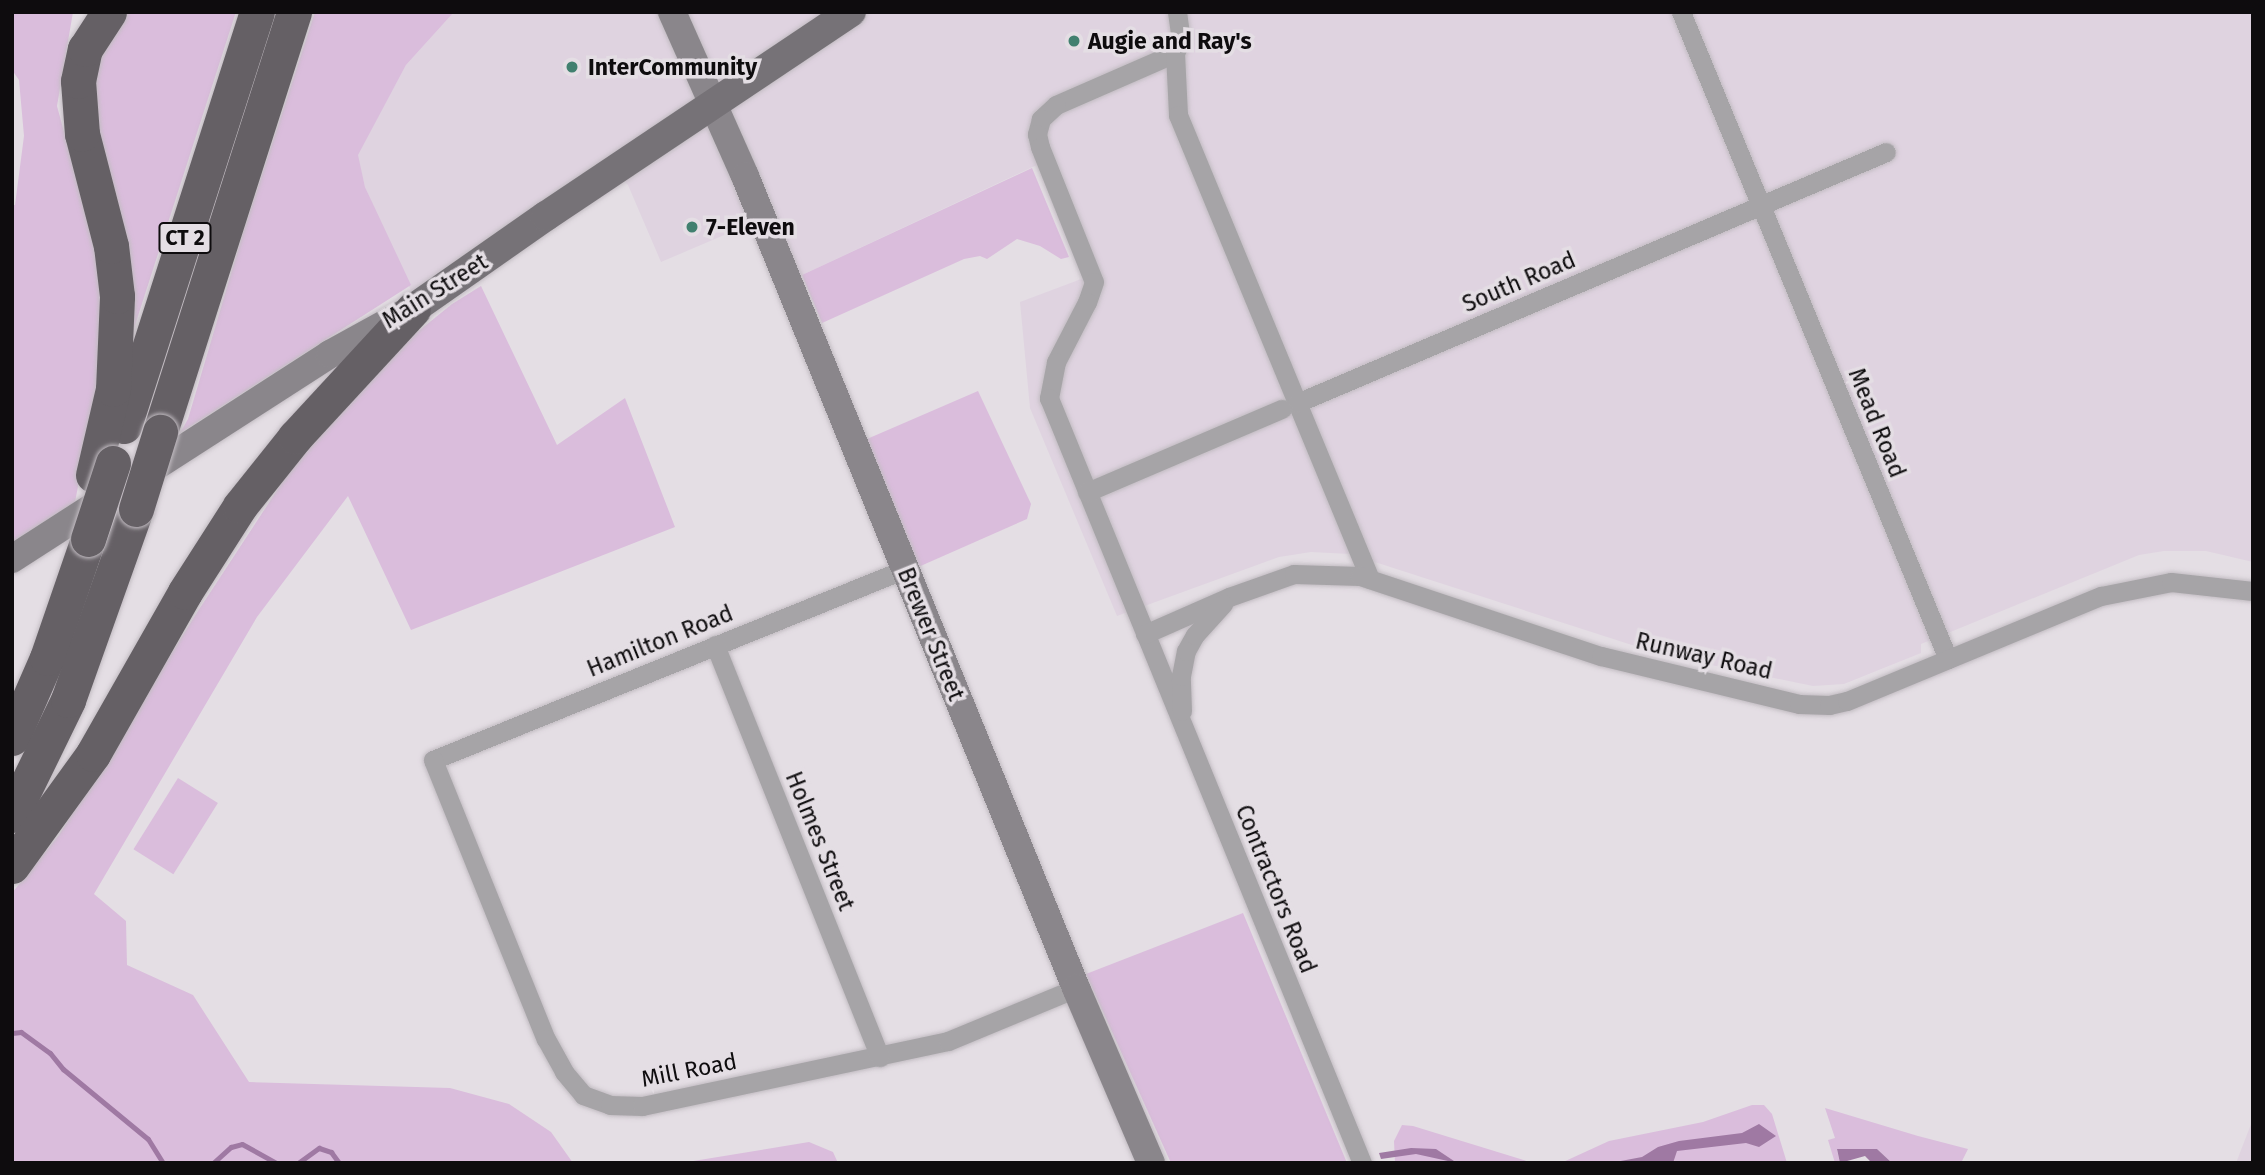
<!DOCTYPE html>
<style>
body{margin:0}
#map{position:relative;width:2265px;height:1175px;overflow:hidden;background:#e4dee4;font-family:"Fira Sans",sans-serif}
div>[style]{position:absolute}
.built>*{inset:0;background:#dfd3e0}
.green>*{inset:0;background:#dabddc;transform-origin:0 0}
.water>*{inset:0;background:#9f79a3}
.stream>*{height:5px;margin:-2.5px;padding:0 2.5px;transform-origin:2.5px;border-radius:2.5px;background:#9f79a3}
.roads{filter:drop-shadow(0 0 2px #c2bcc2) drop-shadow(0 0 2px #c2bcc2)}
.street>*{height:19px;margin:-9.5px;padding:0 9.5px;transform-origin:9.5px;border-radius:9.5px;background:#a6a4a7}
.secondary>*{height:28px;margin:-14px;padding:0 14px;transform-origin:14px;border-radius:14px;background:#8a868b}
.primary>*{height:30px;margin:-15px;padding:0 15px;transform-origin:15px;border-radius:15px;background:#767277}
.highway>*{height:35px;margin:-17.5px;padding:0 17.5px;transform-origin:17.5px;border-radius:17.5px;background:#656065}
.bridges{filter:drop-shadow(0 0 2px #c2bcc2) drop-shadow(0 0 2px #c2bcc2)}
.highway-bridge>*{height:35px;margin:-17.5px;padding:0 17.5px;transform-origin:17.5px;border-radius:17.5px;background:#656065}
.dots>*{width:19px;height:19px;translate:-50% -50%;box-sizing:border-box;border:4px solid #e4dee4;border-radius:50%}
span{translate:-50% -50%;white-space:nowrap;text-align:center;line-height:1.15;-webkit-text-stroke:7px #e4dee4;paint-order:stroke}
.shield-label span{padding:2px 5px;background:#e4dee4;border:2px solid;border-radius:5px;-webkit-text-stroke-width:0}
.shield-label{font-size:21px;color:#0e0c0e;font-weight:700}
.poi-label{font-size:23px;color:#0e0c0e;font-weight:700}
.left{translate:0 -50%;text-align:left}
.street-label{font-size:23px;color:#0e0c0e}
.frame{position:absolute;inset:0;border:14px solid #0e0c0e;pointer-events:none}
</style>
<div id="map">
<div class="built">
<div style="clip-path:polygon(454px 12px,2253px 12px,2253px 562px,2206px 551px,2164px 551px,2139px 555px,1921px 644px,1921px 653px,1844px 684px,1813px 686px,1663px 655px,1350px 554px,1311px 552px,1279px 557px,1117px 616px,1030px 408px,1020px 302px,1084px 278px,1039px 164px,802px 275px,770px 273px,750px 224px,661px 262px,628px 185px,607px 164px,413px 295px,365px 187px,357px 155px,406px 65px)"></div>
<div style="clip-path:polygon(2253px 1119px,2253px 1163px,2236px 1163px)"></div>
</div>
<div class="green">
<div style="clip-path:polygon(73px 12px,57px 106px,93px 239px,108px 332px,75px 502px,12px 542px,12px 205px,15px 205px,24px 136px,19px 80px,12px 70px,12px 13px)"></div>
<div style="clip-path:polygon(128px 12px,236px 12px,128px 347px,93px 126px,94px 66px)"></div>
<div style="clip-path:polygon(315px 12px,454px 12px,406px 65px,358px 155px,365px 187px,411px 285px,180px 433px,188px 419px,243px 233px)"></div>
<div style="clip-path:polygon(1032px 168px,1069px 257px,1061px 259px,1040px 246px,1017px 239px,987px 259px,980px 256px,964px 259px,822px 323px,802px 275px)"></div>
<div style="clip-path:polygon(481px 286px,557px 445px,625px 398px,675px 527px,411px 630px,348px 496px,257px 617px,94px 894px,126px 921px,127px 965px,193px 995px,249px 1082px,450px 1088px,509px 1104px,551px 1132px,573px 1163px,12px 1163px,12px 893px,59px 835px,196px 614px,310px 440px,369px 377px,415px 334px,452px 304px)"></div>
<div style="clip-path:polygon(978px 391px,1031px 504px,1027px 519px,916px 568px,867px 439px)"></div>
<div style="left:178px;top:778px;width:47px;height:84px;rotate:32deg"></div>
<div style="clip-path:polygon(1243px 913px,1347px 1163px,1171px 1163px,1086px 974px)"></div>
<div style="clip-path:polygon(1752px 1105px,1764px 1105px,1772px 1114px,1787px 1163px,1561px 1163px,1609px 1141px,1703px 1122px)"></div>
<div style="clip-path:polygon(1825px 1108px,1918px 1136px,1968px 1149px,1961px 1163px,1892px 1163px,1877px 1149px,1837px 1150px,1840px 1163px,1835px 1163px,1828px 1140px,1835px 1138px)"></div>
<div style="clip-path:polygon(1402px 1125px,1413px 1126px,1533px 1163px,1395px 1163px,1394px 1141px)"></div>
<div style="clip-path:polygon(809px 1142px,833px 1152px,838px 1163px,681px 1163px)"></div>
</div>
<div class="water">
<div style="clip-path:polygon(1759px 1124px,1776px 1136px,1759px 1147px,1746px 1143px,1677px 1151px,1673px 1163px,1610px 1163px,1642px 1157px,1658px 1147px,1679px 1141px,1742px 1133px)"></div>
<div style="clip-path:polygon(1411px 1148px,1436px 1149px,1457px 1163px,1416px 1154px,1381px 1159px,1379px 1153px)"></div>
<div style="clip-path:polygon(1837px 1149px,1877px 1149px,1892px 1163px,1870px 1161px,1865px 1156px,1840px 1163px)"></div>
</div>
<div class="stream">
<div style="left:12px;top:1033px;width:9px;rotate:-6deg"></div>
<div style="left:21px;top:1032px;width:36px;rotate:36deg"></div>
<div style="left:50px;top:1053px;width:21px;rotate:51deg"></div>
<div style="left:63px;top:1069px;width:110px;rotate:39.5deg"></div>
<div style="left:148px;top:1139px;width:28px;rotate:58deg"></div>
<div style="left:213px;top:1163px;width:24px;rotate:-42deg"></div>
<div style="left:231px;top:1147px;width:11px;rotate:-15deg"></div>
<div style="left:242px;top:1144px;width:39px;rotate:29deg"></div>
<div style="left:298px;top:1163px;width:26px;rotate:-36deg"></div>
<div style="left:319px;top:1148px;width:13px;rotate:18deg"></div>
<div style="left:331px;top:1152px;width:14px;rotate:54deg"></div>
</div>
<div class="roads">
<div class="street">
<div style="left:1177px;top:12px;width:28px;rotate:82deg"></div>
<div style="left:1181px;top:40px;width:14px;rotate:115deg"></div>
<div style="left:1175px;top:53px;width:130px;rotate:156.4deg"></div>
<div style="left:1056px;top:105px;width:21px;rotate:137deg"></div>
<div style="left:1041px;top:119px;width:16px;rotate:105deg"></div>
<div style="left:1037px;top:134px;width:13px;rotate:77deg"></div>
<div style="left:1040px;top:147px;width:145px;rotate:68.2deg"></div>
<div style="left:1094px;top:282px;width:21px;rotate:109deg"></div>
<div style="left:1087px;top:302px;width:68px;rotate:117.3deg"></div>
<div style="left:1056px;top:362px;width:37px;rotate:101deg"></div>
<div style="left:1049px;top:398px;width:827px;rotate:67.75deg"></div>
<div style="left:1681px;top:12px;width:700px;rotate:67.58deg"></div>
<div style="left:1175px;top:53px;width:62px;rotate:87.2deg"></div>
<div style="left:1178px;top:115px;width:502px;rotate:67.52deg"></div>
<div style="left:1297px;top:403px;width:640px;rotate:-23.08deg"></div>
<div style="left:1087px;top:492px;width:212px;rotate:-23.1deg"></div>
<div style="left:905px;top:569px;width:509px;rotate:157.97deg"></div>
<div style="left:433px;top:760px;width:301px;rotate:68deg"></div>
<div style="left:546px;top:1039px;width:38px;rotate:61deg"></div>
<div style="left:564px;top:1072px;width:30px;rotate:50deg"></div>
<div style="left:583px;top:1095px;width:29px;rotate:20deg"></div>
<div style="left:610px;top:1105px;width:32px;rotate:2deg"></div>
<div style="left:642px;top:1106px;width:313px;rotate:-12deg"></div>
<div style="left:948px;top:1041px;width:139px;rotate:-22.5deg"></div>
<div style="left:1145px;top:634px;width:92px;rotate:-23.8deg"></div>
<div style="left:1229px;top:597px;width:69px;rotate:-19.5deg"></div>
<div style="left:1294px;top:574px;width:66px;rotate:1.7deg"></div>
<div style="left:1360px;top:576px;width:254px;rotate:18.4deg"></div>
<div style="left:1601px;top:656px;width:204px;rotate:13.6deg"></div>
<div style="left:1799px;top:704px;width:30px;rotate:2deg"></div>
<div style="left:1829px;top:705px;width:18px;rotate:-13deg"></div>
<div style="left:1847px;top:701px;width:275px;rotate:-22.5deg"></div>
<div style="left:2101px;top:596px;width:71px;rotate:-11.3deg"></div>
<div style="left:2171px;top:582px;width:82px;rotate:6.3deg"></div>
<div style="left:715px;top:645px;width:444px;rotate:68.2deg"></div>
<div style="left:1182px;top:711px;width:35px;rotate:-92deg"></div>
<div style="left:1181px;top:676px;width:25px;rotate:-79deg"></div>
<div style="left:1186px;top:651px;width:18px;rotate:-61deg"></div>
<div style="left:1195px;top:635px;width:42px;rotate:-47.9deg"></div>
</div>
<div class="secondary">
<div style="left:672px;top:12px;width:180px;rotate:66deg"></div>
<div style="left:745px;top:176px;width:877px;rotate:67.82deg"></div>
<div style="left:1076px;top:988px;width:190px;rotate:66.8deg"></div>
<div style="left:12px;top:559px;width:378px;rotate:-32.8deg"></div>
<div style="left:330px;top:354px;width:81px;rotate:-28.8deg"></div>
</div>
<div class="primary">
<div style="left:413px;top:309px;width:162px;rotate:-35deg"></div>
<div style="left:546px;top:216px;width:367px;rotate:-33.8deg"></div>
</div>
<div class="highway">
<div style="left:124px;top:426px;width:435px;rotate:-72.2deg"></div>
<div style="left:160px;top:432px;width:441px;rotate:-72.3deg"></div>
<div style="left:93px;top:475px;width:88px;rotate:-76.9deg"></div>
<div style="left:113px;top:389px;width:93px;rotate:-87.5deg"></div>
<div style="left:117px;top:296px;width:50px;rotate:-96.8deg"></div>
<div style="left:111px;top:246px;width:116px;rotate:-104.5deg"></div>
<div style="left:82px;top:134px;width:53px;rotate:-94.3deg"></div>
<div style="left:78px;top:81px;width:33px;rotate:-78deg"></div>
<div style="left:85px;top:49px;width:44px;rotate:-57deg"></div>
<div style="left:12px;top:738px;width:87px;rotate:-66.4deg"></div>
<div style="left:47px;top:658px;width:126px;rotate:-71deg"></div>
<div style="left:12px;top:815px;width:128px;rotate:-64deg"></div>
<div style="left:68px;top:700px;width:203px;rotate:-70.4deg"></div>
<div style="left:12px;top:866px;width:138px;rotate:-54.1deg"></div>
<div style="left:93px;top:754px;width:186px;rotate:-60.4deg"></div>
<div style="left:185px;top:592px;width:102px;rotate:-57.4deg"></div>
<div style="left:240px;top:506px;width:88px;rotate:-51.4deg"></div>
<div style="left:295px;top:437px;width:174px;rotate:-47.3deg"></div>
</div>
</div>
<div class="bridges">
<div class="highway-bridge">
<div style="left:136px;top:509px;width:81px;rotate:-72.7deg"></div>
<div style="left:88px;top:539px;width:80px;rotate:-71.8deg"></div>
</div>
</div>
<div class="dots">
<div style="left:1074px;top:41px;background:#41806f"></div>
<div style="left:572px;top:67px;background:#41806f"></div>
<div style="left:692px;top:227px;background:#41806f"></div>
</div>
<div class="shield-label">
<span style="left:185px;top:238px">CT 2</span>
</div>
<div class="poi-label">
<span class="left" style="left:1088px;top:41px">Augie and Ray's</span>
<span class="left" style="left:588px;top:67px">InterCommunity</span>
<span class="left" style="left:706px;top:227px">7-Eleven</span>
</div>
<div class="street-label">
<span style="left:1519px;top:282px;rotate:-23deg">South Road</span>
<span style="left:435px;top:291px;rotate:-32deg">Main Street</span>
<span style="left:1877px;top:423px;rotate:68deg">Mead Road</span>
<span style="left:931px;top:634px;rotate:68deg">Brewer Street</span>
<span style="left:660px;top:641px;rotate:-22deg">Hamilton Road</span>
<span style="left:1704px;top:656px;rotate:13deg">Runway Road</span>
<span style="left:820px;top:841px;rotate:68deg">Holmes Street</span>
<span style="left:1276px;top:889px;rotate:68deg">Contractors Road</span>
<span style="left:689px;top:1070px;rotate:-11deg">Mill Road</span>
</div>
<div class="frame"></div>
</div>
